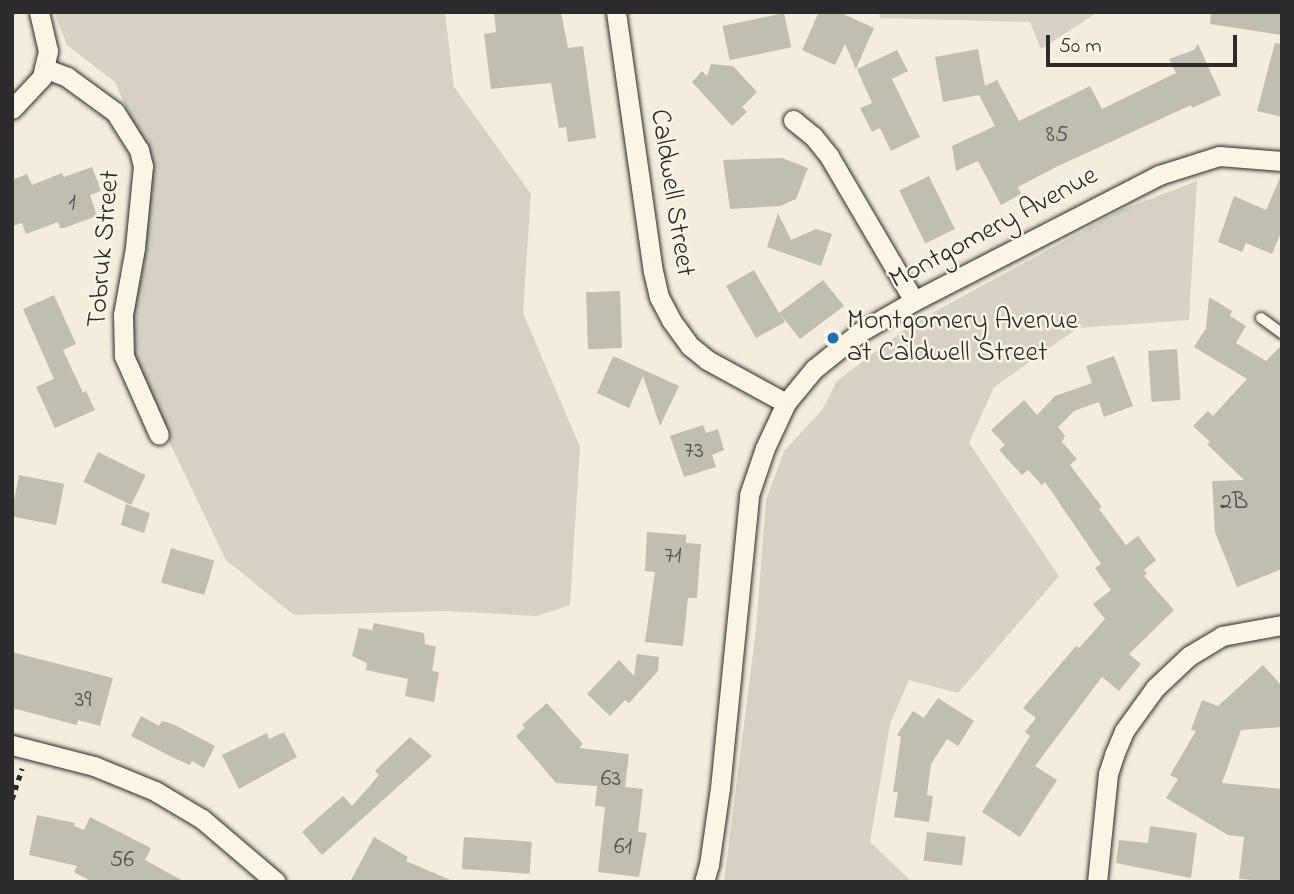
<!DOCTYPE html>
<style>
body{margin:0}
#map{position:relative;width:1294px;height:894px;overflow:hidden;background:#f4edde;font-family:"Indie Flower",sans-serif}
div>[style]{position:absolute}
.green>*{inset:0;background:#d6d1c4}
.building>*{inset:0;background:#c2bdb1;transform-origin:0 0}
.path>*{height:4.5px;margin-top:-2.25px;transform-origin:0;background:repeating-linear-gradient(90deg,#2b2b2b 0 5px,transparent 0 10px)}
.roads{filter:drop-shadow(0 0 2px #2b2b2b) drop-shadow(0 0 2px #2b2b2b)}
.service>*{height:10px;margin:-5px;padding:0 5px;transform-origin:5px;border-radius:5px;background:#fcf5e5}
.minor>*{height:19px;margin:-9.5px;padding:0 9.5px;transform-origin:9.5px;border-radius:9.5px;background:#fcf5e5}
.dots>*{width:19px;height:19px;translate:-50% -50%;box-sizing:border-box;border:4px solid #fcf5e5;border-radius:50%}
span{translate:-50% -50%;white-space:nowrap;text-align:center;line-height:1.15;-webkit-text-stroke:5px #fcf5e5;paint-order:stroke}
.number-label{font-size:24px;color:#51504c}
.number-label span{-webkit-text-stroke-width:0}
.street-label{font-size:28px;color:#2b2b2b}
.poi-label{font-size:28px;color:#2b2b2b}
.left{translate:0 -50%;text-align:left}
.frame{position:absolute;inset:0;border:14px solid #2b2b2b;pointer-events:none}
.scale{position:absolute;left:1046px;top:35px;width:191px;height:32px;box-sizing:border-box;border:4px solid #2b2b2b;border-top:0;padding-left:9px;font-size:21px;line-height:24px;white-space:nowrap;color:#2b2b2b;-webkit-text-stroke:5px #fcf5e5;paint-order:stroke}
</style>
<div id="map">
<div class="green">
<div style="clip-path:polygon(54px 12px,445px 12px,454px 87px,531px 194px,523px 313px,580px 447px,570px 605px,537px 616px,446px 611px,294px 615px,226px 560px,163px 429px,117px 347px,151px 167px,115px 82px,67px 45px)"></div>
<div style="clip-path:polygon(879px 12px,1098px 12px,1041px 49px,1030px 22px,880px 18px)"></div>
<div style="clip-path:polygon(1197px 181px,1189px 320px,1078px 328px,994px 387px,969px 443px,1059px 576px,958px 693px,909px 680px,890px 724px,870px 842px,912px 882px,724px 882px,756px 629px,766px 500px,784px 451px,822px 410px,837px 381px,912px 324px,1121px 210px)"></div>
</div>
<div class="building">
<div style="clip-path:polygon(494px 12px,561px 12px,568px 48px,583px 46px,596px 138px,568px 142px,566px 127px,559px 128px,551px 83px,491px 89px,484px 34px,496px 32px)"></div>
<div style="clip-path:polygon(819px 12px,839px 12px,874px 28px,856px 69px,845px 44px,835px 65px,802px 50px)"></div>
<div style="clip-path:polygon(1211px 12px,1282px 12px,1282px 35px,1210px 24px)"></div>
<div style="left:784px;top:13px;width:35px;height:63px;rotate:78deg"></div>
<div style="clip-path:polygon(1275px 43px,1282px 44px,1282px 117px,1257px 111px)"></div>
<div style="clip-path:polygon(1198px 44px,1221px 95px,1192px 108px,1191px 105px,1056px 167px,1018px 187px,1021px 194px,1001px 205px,978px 161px,956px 171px,952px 146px,995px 126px,979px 95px,943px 102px,935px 57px,978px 49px,985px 86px,997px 80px,1019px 121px,1090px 86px,1102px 109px,1176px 73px,1169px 59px,1194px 50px)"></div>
<div style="clip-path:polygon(897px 50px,908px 71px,892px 79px,920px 137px,891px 151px,880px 128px,872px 132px,860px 108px,872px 103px,857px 69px)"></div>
<div style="clip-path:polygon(711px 64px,733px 66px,757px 92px,742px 107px,747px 112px,732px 126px,692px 82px,702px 71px,707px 76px)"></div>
<div style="clip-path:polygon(782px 158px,808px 168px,796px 199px,780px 206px,730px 209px,723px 160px)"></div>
<div style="clip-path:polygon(92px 167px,101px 191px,90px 195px,97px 216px,64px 228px,60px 228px,58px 222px,26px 234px,22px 223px,12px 226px,12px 180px,27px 174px,32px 185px,62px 173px,64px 177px)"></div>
<div style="clip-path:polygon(1282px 173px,1282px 230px,1272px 254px,1246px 243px,1242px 252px,1218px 242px,1234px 196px,1266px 210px)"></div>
<div style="left:929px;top:176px;width:59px;height:33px;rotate:64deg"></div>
<div style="clip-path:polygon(778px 213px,791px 240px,816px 229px,832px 234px,821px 266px,767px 247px)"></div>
<div style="clip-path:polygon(754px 270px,779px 313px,823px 280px,844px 306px,800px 339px,780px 314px,785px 322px,756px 338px,726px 286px)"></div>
<div style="left:620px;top:291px;width:57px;height:34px;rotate:88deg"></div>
<div style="clip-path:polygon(54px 295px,76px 344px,63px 350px,83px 393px,86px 391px,95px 410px,55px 428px,36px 387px,54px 379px,23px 309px)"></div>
<div style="clip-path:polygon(1209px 297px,1232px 311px,1230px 316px,1246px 326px,1236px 343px,1266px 361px,1282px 345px,1282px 569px,1237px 587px,1215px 532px,1212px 481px,1244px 480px,1207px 444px,1210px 442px,1193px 426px,1208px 411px,1213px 416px,1247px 379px,1194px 347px,1206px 328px)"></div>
<div style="left:1177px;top:349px;width:51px;height:29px;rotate:86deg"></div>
<div style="clip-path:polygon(613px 356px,679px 386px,660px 426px,643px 376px,629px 408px,597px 393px)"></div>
<div style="clip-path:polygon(1114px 356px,1133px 406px,1104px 417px,1099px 402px,1074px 411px,1058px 427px,1065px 436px,1062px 442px,1077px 459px,1070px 465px,1102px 507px,1099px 509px,1126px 545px,1138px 536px,1156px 560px,1144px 570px,1147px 574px,1144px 576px,1174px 610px,1129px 654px,1141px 664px,1119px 691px,1102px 677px,1035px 766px,1057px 780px,1020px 837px,982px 812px,1030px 736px,1025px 732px,1036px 718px,1023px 708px,1076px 646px,1079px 648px,1105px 619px,1093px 604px,1111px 590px,1095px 568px,1101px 564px,1045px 482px,1042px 485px,1028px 470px,1022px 475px,999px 450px,1005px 445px,991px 430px,1024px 400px,1037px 415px,1055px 396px,1092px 383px,1086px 366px)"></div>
<div style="clip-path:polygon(703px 425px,706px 433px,718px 429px,724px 450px,712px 455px,716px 467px,684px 477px,670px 436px)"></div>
<div style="left:98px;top:452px;width:53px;height:33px;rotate:26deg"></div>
<div style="left:19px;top:475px;width:46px;height:42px;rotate:11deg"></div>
<div style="clip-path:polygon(126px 504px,150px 513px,144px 533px,121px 525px)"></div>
<div style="clip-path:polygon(647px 532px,686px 535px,686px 543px,701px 544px,697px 598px,688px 598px,683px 646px,645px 642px,655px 572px,645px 571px)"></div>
<div style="left:171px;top:548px;width:45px;height:36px;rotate:16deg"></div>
<div style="clip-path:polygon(374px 623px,424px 633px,425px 644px,436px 647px,432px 671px,439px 672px,434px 702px,405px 696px,408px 679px,366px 670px,367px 663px,352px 656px,359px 628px,372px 630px)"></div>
<div style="clip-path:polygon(12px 652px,113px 678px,100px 726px,78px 720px,77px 725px,12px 708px)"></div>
<div style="clip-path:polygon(637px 654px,659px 657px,658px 671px,629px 703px,625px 700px,610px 716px,587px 694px,619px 660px,634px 676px)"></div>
<div style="clip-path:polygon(1263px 665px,1282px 686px,1282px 727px,1241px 730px,1222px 783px,1282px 789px,1282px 882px,1239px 879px,1244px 837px,1228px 835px,1166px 798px,1178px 779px,1170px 775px,1196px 731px,1191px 730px,1202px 700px,1218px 706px)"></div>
<div style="clip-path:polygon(938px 698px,974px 721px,958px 746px,947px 739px,931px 764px,927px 795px,933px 796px,929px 822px,894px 817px,898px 792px,893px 792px,901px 737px,897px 735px,913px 711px,924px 718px)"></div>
<div style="clip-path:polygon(547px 703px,583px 744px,579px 748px,629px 754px,625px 787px,643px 789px,638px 832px,647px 833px,639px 877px,598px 872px,605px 807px,595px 806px,597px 786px,556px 783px,516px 736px,525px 728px,522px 725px)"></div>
<div style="clip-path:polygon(141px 716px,159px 726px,162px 721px,173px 724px,215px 746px,204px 768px,192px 761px,190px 765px,176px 759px,131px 736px)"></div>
<div style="clip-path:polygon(284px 732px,297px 757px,239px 789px,222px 755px,267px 733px,269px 739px)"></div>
<div style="clip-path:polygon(410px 737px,432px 756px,322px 855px,302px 832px,343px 796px,352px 806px,379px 775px,375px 771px)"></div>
<div style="clip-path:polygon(37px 815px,75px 823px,74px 826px,84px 830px,90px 817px,151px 848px,145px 860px,185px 882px,92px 882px,74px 872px,77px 866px,29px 855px)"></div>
<div style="clip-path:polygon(1150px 826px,1197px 833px,1191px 878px,1116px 863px,1119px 840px,1148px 843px)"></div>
<div style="left:927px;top:832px;width:39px;height:29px;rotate:7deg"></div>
<div style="clip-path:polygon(374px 837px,408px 857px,406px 861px,455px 882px,350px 882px)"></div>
<div style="left:464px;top:837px;width:68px;height:32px;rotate:4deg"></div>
</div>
<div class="path">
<div style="left:12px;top:799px;width:32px;rotate:-72deg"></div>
</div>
<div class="roads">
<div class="service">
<div style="left:1261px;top:318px;width:26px;rotate:36deg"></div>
</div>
<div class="minor">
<div style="left:616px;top:12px;width:262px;rotate:81.9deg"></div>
<div style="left:653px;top:271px;width:27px;rotate:77deg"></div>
<div style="left:659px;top:297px;width:26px;rotate:62deg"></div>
<div style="left:671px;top:320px;width:32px;rotate:54deg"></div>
<div style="left:690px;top:346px;width:22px;rotate:39deg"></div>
<div style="left:707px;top:360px;width:90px;rotate:28.6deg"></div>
<div style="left:44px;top:68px;width:25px;rotate:21deg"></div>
<div style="left:67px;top:77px;width:59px;rotate:36.1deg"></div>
<div style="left:115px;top:112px;width:45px;rotate:57.7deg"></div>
<div style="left:139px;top:150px;width:16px;rotate:76deg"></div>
<div style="left:143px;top:166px;width:82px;rotate:95.6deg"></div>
<div style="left:135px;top:248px;width:68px;rotate:100.2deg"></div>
<div style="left:123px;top:315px;width:41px;rotate:88.6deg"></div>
<div style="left:124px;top:356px;width:86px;rotate:66.1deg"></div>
<div style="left:12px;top:109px;width:44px;rotate:-46.8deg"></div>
<div style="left:42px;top:77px;width:27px;rotate:-77deg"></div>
<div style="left:48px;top:51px;width:40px;rotate:-103deg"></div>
<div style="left:793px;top:120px;width:26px;rotate:39deg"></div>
<div style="left:813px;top:136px;width:26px;rotate:51deg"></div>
<div style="left:829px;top:156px;width:168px;rotate:59.6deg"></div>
<div style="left:12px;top:745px;width:85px;rotate:14.4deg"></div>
<div style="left:94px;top:766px;width:66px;rotate:22.3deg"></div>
<div style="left:155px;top:791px;width:55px;rotate:30.8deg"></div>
<div style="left:202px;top:819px;width:97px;rotate:40.4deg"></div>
<div style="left:704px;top:882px;width:18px;rotate:-74deg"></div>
<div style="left:709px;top:865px;width:78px;rotate:-81.9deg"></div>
<div style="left:720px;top:788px;width:294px;rotate:-84.3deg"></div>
<div style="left:749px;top:495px;width:50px;rotate:-71.2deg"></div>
<div style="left:765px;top:448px;width:50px;rotate:-65deg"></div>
<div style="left:786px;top:403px;width:44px;rotate:-50.5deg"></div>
<div style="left:814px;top:369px;width:59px;rotate:-38.8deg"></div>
<div style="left:860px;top:332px;width:62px;rotate:-29.9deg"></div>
<div style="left:914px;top:301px;width:276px;rotate:-27.2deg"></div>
<div style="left:1159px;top:175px;width:63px;rotate:-17.6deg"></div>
<div style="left:1219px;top:156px;width:63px;rotate:4.5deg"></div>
<div style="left:1097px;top:882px;width:109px;rotate:-84.2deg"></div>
<div style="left:1108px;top:774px;width:20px;rotate:-72deg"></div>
<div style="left:1114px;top:755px;width:26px;rotate:-67deg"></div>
<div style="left:1124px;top:731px;width:53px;rotate:-54.2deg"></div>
<div style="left:1155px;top:688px;width:47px;rotate:-43.3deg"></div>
<div style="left:1189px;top:656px;width:39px;rotate:-31deg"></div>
<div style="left:1222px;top:636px;width:61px;rotate:-10.4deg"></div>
</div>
</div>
<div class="dots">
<div style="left:833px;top:338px;background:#1f6fb2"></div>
</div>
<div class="number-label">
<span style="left:1057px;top:136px">85</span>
<span style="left:72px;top:204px">1</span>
<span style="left:694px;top:452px">73</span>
<span style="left:1234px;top:503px">2B</span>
<span style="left:673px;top:557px">71</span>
<span style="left:83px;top:701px">39</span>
<span style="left:611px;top:780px">63</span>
<span style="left:623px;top:848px">61</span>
<span style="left:122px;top:861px">56</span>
</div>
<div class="street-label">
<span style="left:671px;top:193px;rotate:81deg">Caldwell Street</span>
<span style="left:994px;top:229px;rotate:-28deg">Montgomery Avenue</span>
<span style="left:105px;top:249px;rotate:-85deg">Tobruk Street</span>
</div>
<div class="poi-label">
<span class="left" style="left:847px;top:338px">Montgomery Avenue<br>at Caldwell Street</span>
</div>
<div class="frame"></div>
<div class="scale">50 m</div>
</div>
